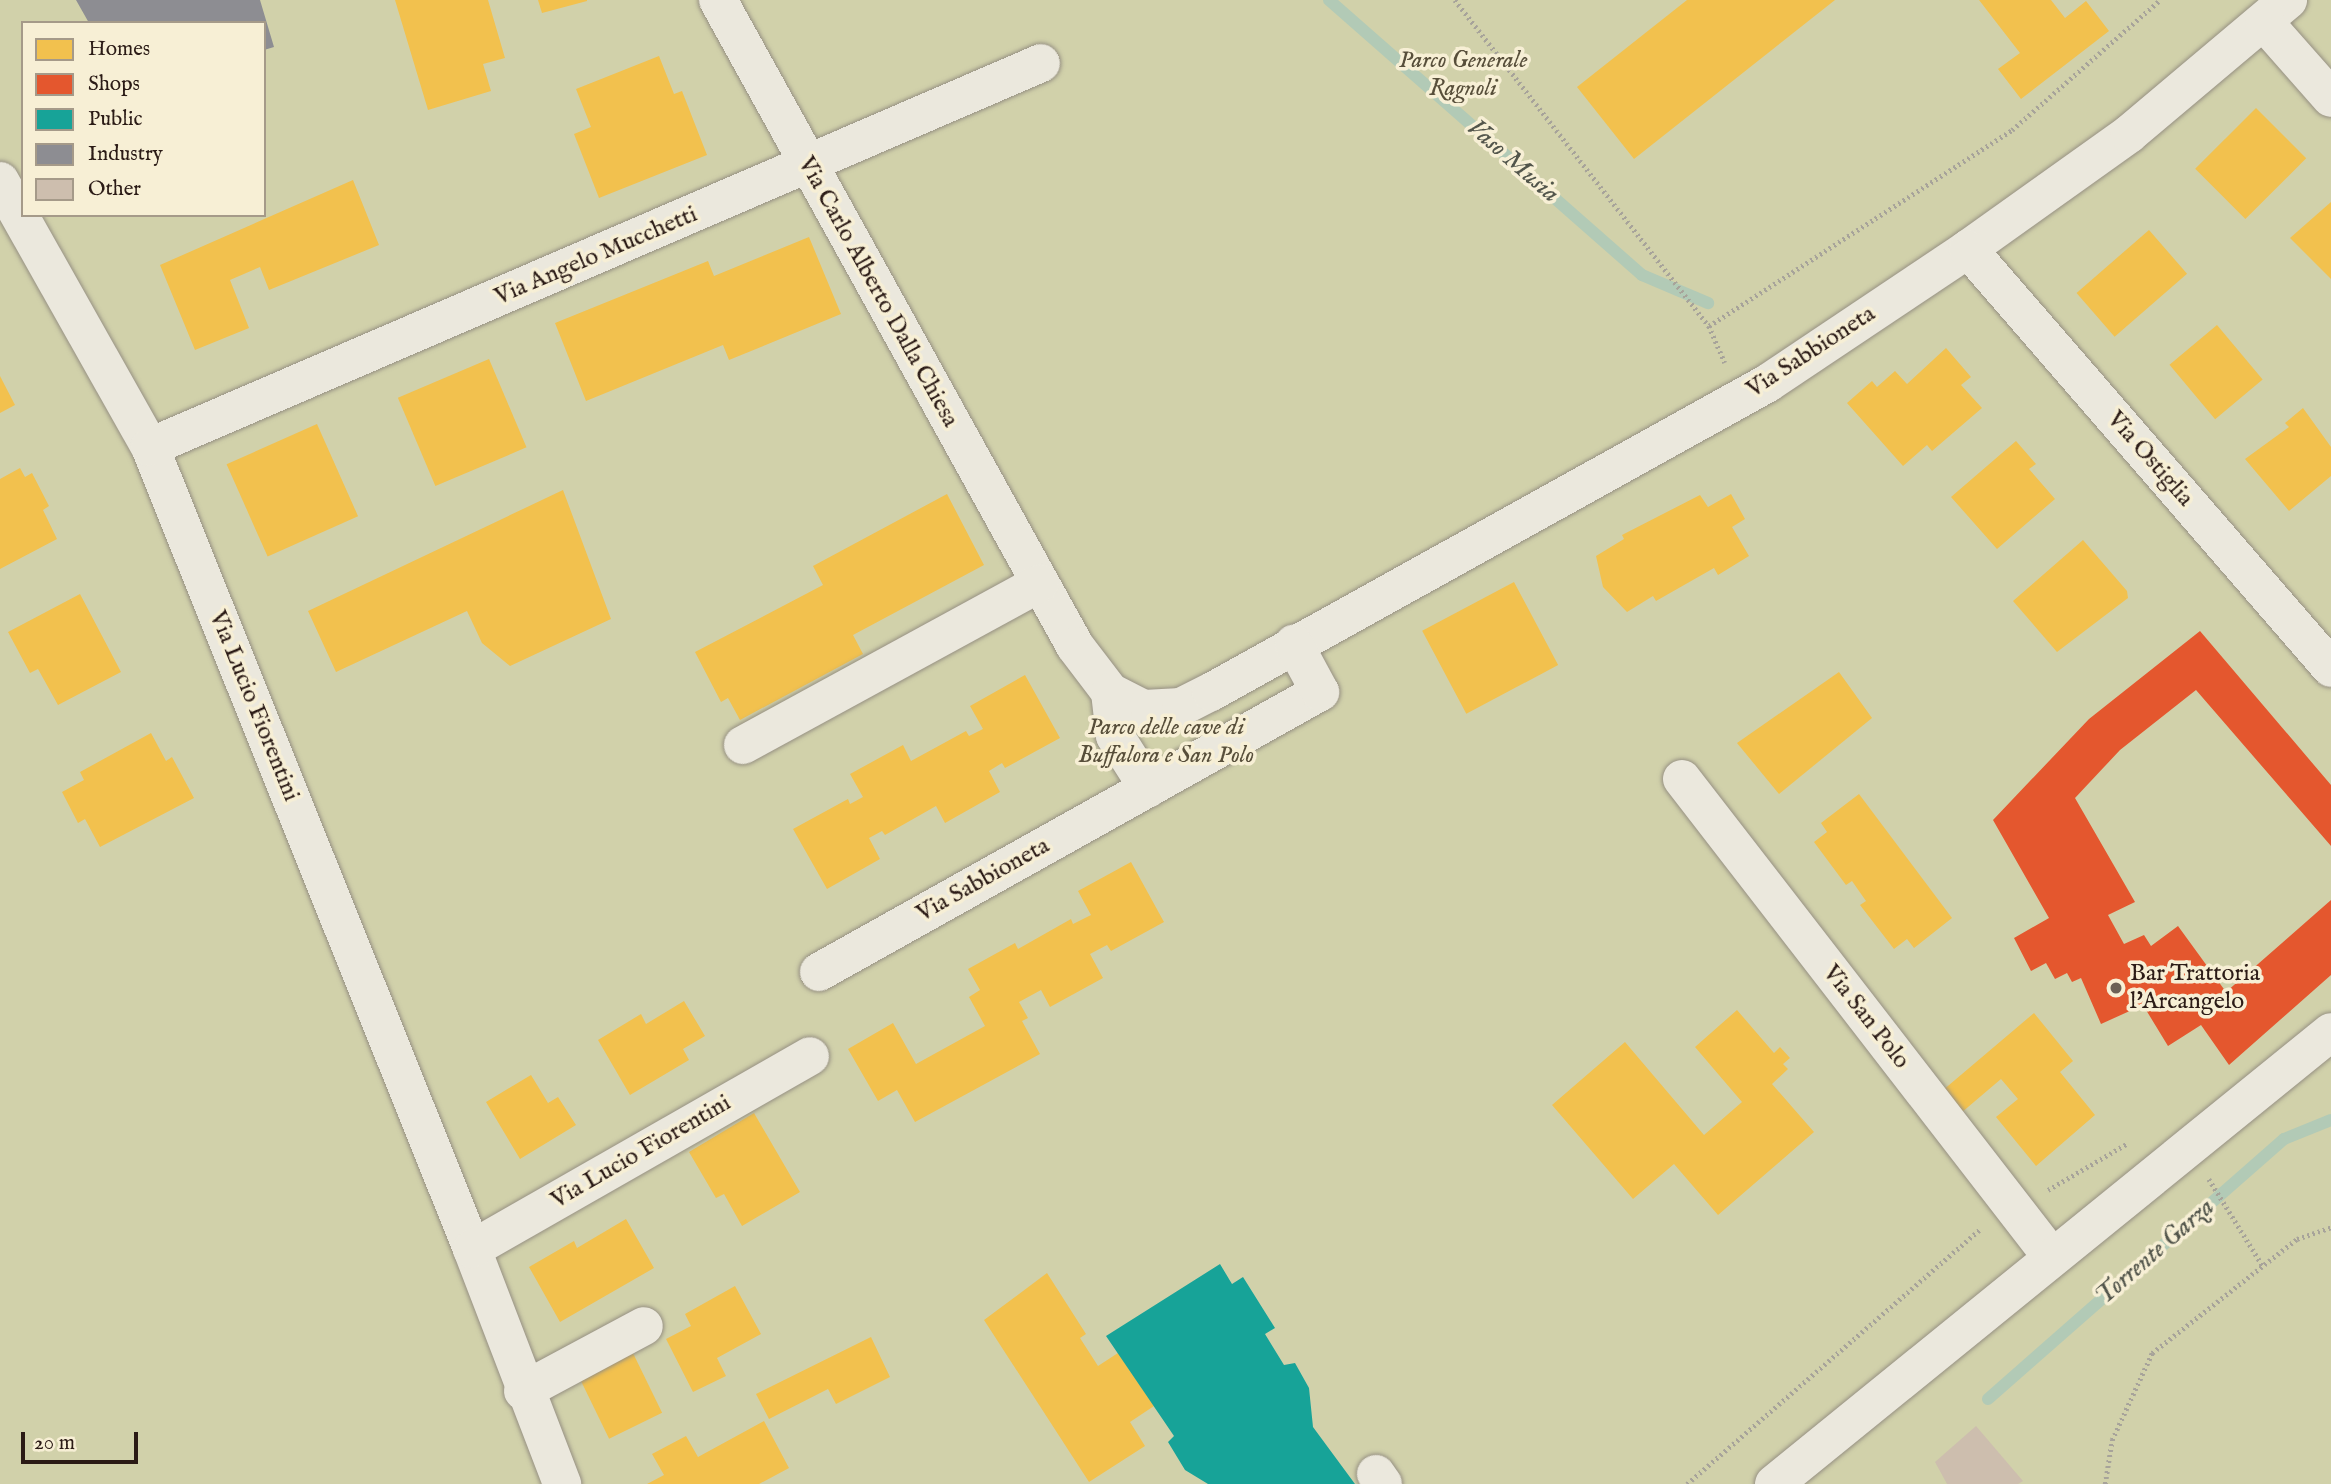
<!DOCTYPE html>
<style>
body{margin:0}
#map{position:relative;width:2331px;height:1484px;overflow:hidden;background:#e6e0ca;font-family:"IM FELL English",serif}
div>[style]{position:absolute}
.green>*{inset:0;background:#d1d1aa}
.homes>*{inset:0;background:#f2c14e;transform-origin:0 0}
.shops>*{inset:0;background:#e4572e}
.public>*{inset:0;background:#17a398}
.industry>*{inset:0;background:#8d8d92}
.stream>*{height:12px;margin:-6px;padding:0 6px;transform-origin:6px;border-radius:6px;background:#b2cab6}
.building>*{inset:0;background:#cdbeae}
.path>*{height:4.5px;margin-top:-2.25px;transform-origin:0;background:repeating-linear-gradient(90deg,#a7a39a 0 2px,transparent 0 5.5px)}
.roads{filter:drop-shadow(0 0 2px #969083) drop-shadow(0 0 2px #969083)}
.minor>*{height:38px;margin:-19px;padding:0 19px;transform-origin:19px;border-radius:19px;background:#ebe8dd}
.secondary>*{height:38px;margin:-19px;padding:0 19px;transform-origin:19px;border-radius:19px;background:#ebe8dd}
.dots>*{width:19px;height:19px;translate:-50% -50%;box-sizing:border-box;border:4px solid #f7efd5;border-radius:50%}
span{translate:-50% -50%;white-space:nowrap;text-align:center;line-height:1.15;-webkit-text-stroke:7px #f7efd5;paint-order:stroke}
.park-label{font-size:24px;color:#574e3a;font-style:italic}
.street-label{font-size:24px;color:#2b1b16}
.poi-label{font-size:24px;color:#2b1b16}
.left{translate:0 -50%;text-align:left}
.water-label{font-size:26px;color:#52554b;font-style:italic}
.legend{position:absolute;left:21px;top:21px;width:245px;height:196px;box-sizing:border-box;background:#f7efd5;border:2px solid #a59a89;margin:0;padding:9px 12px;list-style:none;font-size:21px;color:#2b1b16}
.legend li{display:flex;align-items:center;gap:14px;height:35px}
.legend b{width:35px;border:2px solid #a59a89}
.scale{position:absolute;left:21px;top:1432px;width:117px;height:32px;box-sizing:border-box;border:4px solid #2b1b16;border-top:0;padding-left:9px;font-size:21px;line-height:24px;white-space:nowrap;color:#2b1b16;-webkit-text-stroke:5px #f7efd5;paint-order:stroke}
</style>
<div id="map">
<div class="green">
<div style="clip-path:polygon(evenodd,0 0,2331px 0,2331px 1484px,0 1484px,0 0,23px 23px,264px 23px,264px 215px,23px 215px,23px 23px)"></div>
</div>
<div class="homes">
<div style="clip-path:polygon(395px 0,488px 0,505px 58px,483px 64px,491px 91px,428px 110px)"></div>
<div style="clip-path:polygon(538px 0,587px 0,587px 1px,542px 13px)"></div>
<div style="clip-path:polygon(1687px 0,1835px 0,1634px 159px,1577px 87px)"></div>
<div style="clip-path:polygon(1979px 0,2051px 0,2065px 18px,2086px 1px,2109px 31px,2021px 99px,1998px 69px,2020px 53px)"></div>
<div style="clip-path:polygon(659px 56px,674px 94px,682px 91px,707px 155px,599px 198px,574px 134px,591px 127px,576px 89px)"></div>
<div style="left:2256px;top:108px;width:71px;height:86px;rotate:45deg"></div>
<div style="clip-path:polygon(353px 180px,379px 245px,269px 290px,260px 267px,230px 280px,249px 328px,195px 350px,160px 265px)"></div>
<div style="clip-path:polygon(2331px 202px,2331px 279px,2290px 238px)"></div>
<div style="left:2149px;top:230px;width:58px;height:96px;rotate:49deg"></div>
<div style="clip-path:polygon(809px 237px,841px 314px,729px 360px,723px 345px,586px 401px,555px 323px,708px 261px,714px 276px)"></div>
<div style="left:2217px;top:325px;width:71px;height:62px;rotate:50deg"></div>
<div style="clip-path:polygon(1946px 348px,1971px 377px,1961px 385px,1982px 408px,1932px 451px,1927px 445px,1903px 466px,1847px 403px,1872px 381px,1877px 387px,1895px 371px,1907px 384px)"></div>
<div style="left:489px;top:359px;width:96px;height:99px;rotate:67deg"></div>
<div style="clip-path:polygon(0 376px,15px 405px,0 413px)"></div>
<div style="clip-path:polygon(2303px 408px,2331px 447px,2331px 476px,2289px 511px,2245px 459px,2289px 427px,2285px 423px)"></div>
<div style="left:317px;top:424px;width:101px;height:99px;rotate:66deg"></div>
<div style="clip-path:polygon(2016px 441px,2036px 464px,2029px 469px,2055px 499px,1997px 549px,1951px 497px)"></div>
<div style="clip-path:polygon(20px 468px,25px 477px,32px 473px,49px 506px,43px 510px,57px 539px,0 569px,0 479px)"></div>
<div style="clip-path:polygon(563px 490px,611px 619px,510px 666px,482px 643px,467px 611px,336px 672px,308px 611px)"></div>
<div style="clip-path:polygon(947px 494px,984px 565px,853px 635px,863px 654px,740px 720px,728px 698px,721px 702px,695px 652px,823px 585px,813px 566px)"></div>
<div style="clip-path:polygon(1731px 494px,1745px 519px,1732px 527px,1749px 556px,1718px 575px,1714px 568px,1656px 601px,1653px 596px,1627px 612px,1603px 587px,1596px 556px,1624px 539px,1622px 535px,1700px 495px,1708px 507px)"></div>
<div style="clip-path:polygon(2083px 540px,2127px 591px,2128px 598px,2057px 652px,2013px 601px)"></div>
<div style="left:1514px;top:582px;width:94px;height:104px;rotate:62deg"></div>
<div style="clip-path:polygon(80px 594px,121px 672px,58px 705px,38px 669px,30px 673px,8px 632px)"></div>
<div style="clip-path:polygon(1839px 672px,1872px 718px,1779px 794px,1737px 743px)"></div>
<div style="clip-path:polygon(1025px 675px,1060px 738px,1005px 768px,1002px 763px,989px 771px,1000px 792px,945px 823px,936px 806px,885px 835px,882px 831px,869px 838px,880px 859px,827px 889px,793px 829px,848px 799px,850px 804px,863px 797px,850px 774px,903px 745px,911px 761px,966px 731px,969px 736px,983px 729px,970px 706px)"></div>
<div style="clip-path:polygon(151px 733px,166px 761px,172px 757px,194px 798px,100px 847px,85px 819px,78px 823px,62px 792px,84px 780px,80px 772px)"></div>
<div style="clip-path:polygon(1859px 794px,1952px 918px,1914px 948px,1907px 939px,1894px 949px,1860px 905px,1866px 901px,1852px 881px,1846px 885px,1814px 842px,1827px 832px,1821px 823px)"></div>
<div style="clip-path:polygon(1131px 862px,1164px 922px,1111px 951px,1107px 945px,1090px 954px,1103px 978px,1050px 1007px,1041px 990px,1019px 1002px,1028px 1018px,1022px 1021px,1040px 1054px,915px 1122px,897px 1090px,878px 1101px,848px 1049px,893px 1023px,916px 1064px,985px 1026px,969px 997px,980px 990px,968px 969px,1015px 943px,1018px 949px,1071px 919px,1073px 924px,1091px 915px,1078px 891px)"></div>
<div style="clip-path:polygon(684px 1001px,705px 1036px,683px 1049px,689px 1060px,630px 1095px,598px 1040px,641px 1014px,646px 1024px)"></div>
<div style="clip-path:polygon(1737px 1010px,1774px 1053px,1780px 1047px,1790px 1058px,1783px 1064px,1788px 1069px,1772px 1084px,1814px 1132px,1718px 1215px,1674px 1164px,1633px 1199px,1552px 1105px,1625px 1042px,1704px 1135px,1742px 1102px,1695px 1047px)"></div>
<div style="clip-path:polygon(2034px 1013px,2073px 1061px,2060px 1072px,2095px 1115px,2036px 1166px,1996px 1117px,2018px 1099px,2001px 1079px,1961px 1113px,1942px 1091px)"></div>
<div style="clip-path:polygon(531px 1075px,548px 1103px,558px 1097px,576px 1125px,520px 1159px,486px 1102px)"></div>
<div style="clip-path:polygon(754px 1113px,800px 1192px,742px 1226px,724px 1194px,716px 1198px,689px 1152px)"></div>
<div style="clip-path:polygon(626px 1219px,654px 1268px,560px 1322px,529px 1267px,574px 1241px,577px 1248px)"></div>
<div style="clip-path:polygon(1047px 1273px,1086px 1334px,1080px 1338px,1098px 1366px,1118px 1353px,1154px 1406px,1130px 1422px,1145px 1446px,1089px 1482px,984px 1320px)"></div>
<div style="clip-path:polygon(735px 1286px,761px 1334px,717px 1358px,726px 1376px,693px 1392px,666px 1339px,691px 1326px,685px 1314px)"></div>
<div style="clip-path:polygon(871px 1337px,890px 1377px,836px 1404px,828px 1389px,769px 1419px,756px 1394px)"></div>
<div style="left:631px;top:1349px;width:71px;height:59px;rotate:64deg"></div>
<div style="clip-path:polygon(764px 1421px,789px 1468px,759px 1484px,647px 1484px,664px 1475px,652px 1454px,686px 1436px,698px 1457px)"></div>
</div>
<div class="shops">
<div style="clip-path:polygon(2200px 631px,2331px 785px,2331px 846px,2196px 690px,2120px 750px,2075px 798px,2135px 902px,2108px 915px,2124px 944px,2144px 935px,2151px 946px,2178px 926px,2226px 992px,2331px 900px,2331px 975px,2229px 1065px,2201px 1025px,2168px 1046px,2143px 1005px,2101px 1024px,2081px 978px,2072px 982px,2067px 973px,2055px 979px,2046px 963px,2031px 971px,2014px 938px,2049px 918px,1993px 820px,2089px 719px)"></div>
</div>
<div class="public">
<div style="clip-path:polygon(1220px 1264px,1232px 1284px,1243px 1277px,1275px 1328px,1265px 1334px,1284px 1365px,1295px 1363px,1309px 1388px,1313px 1427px,1355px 1484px,1208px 1484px,1185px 1470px,1168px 1442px,1174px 1436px,1106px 1336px)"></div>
</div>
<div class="industry">
<div style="clip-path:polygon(76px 0,260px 0,274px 47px,264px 50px,264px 23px,89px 23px)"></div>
</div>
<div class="stream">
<div style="left:1329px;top:0;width:417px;rotate:41.3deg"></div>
<div style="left:1642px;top:275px;width:72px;rotate:23deg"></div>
<div style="left:1988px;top:1399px;width:394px;rotate:-41.3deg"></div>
<div style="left:2284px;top:1139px;width:51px;rotate:-22deg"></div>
</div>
<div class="building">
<div style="clip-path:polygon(1976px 1426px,2023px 1481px,2018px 1484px,1947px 1484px,1935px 1462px)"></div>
</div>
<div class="path">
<div style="left:1455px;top:0;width:413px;rotate:52.1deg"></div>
<div style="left:1709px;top:326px;width:40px;rotate:66.6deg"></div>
<div style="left:1709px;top:326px;width:361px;rotate:-32.9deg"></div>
<div style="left:2012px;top:130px;width:197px;rotate:-41.3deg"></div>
<div style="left:2209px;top:1179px;width:102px;rotate:58.2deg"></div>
<div style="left:2048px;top:1190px;width:93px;rotate:-30.4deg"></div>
<div style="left:1687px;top:1484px;width:388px;rotate:-41deg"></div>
<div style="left:2105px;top:1484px;width:45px;rotate:-81deg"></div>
<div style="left:2112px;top:1440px;width:96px;rotate:-65.3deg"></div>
<div style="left:2152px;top:1353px;width:184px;rotate:-38.2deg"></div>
<div style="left:2297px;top:1239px;width:36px;rotate:-19deg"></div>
</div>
<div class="roads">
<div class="minor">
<div style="left:718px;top:0;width:738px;rotate:61.07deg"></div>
<div style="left:1075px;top:646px;width:58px;rotate:52.7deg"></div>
<div style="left:1110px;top:692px;width:38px;rotate:27deg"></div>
<div style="left:1144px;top:709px;width:37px;rotate:-3deg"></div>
<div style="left:1181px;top:707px;width:34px;rotate:-27deg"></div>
<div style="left:1211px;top:692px;width:637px;rotate:-29.02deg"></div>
<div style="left:1768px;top:383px;width:241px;rotate:-33.8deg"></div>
<div style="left:1968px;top:249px;width:198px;rotate:-35.5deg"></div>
<div style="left:2129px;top:134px;width:208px;rotate:-40.1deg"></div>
<div style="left:2264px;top:22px;width:101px;rotate:48.6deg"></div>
<div style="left:0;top:181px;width:305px;rotate:60.6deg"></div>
<div style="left:150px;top:447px;width:864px;rotate:68.12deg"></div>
<div style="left:472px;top:1249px;width:252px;rotate:69deg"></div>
<div style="left:1968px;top:249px;width:554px;rotate:49.1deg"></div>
<div style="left:150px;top:447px;width:970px;rotate:-23.31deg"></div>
<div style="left:1110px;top:692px;width:44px;rotate:83.5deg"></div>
<div style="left:1115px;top:736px;width:62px;rotate:57.6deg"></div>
<div style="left:743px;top:745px;width:338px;rotate:-28.6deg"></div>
<div style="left:1682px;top:779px;width:603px;rotate:52.28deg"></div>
<div style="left:819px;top:972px;width:574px;rotate:-29.2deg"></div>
<div style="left:1320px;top:692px;width:55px;rotate:-118.4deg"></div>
<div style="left:472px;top:1249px;width:389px;rotate:-29.7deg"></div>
<div style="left:523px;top:1391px;width:137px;rotate:-28.2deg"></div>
<div style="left:1376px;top:1474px;width:12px;rotate:55deg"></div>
</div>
<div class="secondary">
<div style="left:1774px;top:1484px;width:717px;rotate:-39.06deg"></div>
</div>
</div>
<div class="dots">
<div style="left:2116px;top:988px;background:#6c6055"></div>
</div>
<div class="park-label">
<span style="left:1463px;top:75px">Parco Generale<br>Ragnoli</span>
<span style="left:1166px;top:742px">Parco delle cave di<br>Buffalora e San Polo</span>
</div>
<div class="street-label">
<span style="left:596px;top:256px;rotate:-23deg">Via Angelo Mucchetti</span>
<span style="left:878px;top:292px;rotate:61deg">Via Carlo Alberto Dalla Chiesa</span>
<span style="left:1811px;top:352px;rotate:-33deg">Via Sabbioneta</span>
<span style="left:2150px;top:459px;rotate:49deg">Via Ostiglia</span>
<span style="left:254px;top:706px;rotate:68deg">Via Lucio Fiorentini</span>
<span style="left:983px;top:880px;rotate:-29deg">Via Sabbioneta</span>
<span style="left:1866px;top:1017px;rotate:52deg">Via San Polo</span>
<span style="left:641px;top:1152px;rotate:-30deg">Via Lucio Fiorentini</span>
</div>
<div class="poi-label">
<span class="left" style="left:2130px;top:988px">Bar Trattoria<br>l'Arcangelo</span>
</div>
<div class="water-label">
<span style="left:1513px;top:161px;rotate:41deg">Vaso Musia</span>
<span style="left:2155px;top:1252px;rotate:-41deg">Torrente Garza</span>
</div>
<ul class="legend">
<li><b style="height:19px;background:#f2c14e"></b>Homes</li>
<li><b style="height:19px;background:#e4572e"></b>Shops</li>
<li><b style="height:19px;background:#17a398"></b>Public</li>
<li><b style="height:19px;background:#8d8d92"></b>Industry</li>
<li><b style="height:19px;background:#cdbeae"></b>Other</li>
</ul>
<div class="scale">20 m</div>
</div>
